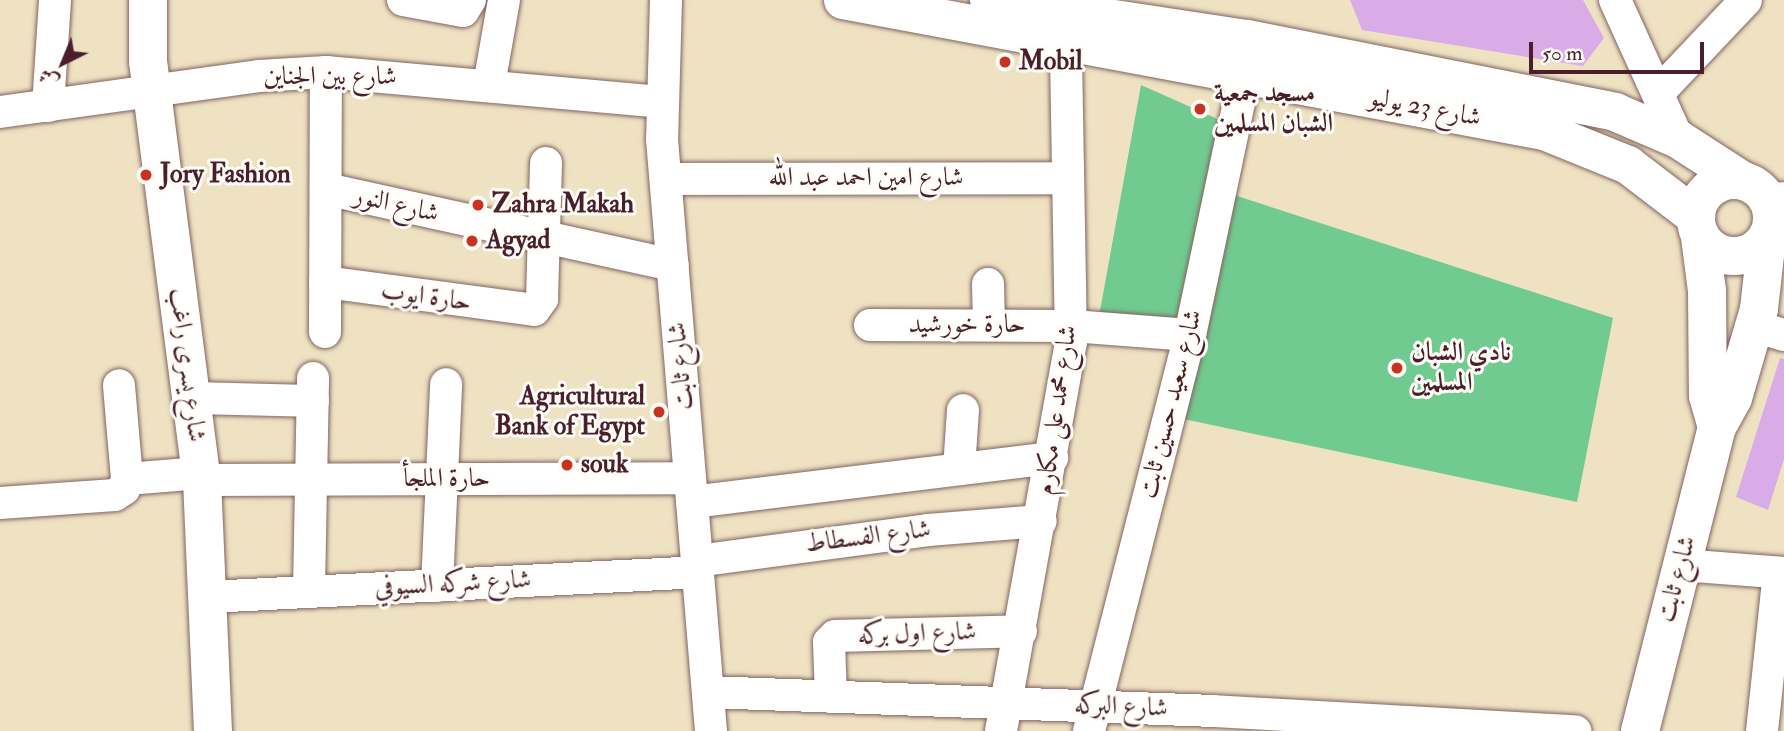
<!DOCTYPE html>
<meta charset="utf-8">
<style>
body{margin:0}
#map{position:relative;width:1784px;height:731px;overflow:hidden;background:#eee2c3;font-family:"IM FELL Double Pica",Amiri,serif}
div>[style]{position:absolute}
.green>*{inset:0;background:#71ca90}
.building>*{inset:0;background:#d9ace8}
.roads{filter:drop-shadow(0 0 2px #836360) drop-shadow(0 0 2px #836360)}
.minor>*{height:32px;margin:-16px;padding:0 16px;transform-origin:16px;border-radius:16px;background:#fff}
.major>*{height:38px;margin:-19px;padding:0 19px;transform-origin:19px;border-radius:19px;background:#fff}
.major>.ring{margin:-19px;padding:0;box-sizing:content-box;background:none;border:38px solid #fff;border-radius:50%}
.dots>*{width:19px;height:19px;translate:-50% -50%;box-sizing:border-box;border:4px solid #fdfcf7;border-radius:50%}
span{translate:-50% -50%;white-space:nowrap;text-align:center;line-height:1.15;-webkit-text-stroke:6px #fdfcf7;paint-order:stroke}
.poi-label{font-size:26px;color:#4a1f2b;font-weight:700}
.left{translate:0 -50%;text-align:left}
.right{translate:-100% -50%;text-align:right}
.street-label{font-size:26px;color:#4a1f2b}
.north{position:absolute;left:28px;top:28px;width:70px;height:70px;-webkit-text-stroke:5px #fdfcf7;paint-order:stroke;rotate:223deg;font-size:19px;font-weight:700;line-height:28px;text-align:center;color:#4a1f2b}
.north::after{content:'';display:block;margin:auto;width:24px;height:32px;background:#4a1f2b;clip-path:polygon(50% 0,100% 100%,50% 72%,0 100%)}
.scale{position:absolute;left:1529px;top:42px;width:175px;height:32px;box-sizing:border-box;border:4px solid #4a1f2b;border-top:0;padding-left:9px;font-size:21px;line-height:24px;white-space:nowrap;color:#4a1f2b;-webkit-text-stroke:5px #fdfcf7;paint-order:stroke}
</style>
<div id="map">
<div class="green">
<div style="clip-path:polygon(1141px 85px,1229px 124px,1184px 329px,1098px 322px)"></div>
<div style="clip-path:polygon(1228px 193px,1613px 318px,1577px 502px,1179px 418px)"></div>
</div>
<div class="building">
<div style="clip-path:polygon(1350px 0,1583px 0,1604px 38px,1583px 66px,1362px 30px)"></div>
<div style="clip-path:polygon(1780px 358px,1784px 359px,1784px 459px,1768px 510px,1736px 497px)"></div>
</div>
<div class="roads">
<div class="minor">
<div style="left:403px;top:0;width:61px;rotate:10.4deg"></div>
<div style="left:463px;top:11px;width:13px;rotate:-58deg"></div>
<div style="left:666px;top:0;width:139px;rotate:91.6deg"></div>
<div style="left:662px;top:139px;width:594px;rotate:85.27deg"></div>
<div style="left:1615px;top:0;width:153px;rotate:65.6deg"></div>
<div style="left:489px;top:85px;width:86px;rotate:-80deg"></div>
<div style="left:1660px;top:91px;width:125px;rotate:-46.6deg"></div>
<div style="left:48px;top:106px;width:106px;rotate:-86.2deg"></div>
<div style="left:0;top:112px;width:261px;rotate:-7.9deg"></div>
<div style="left:259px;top:76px;width:67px;rotate:-3.4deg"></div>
<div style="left:326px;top:72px;width:336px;rotate:5.1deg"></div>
<div style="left:666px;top:179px;width:400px;rotate:-0.1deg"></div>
<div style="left:326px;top:189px;width:355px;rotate:12.4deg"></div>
<div style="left:1767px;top:199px;width:17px;rotate:-3deg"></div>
<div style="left:325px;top:282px;width:211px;rotate:7.6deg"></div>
<div style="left:534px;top:310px;width:14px;rotate:-54deg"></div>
<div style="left:542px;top:299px;width:136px;rotate:-88.3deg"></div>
<div style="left:988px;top:284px;width:41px;rotate:88.6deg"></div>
<div style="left:870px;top:325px;width:202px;rotate:0.3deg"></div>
<div style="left:1072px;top:326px;width:118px;rotate:4.4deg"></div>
<div style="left:1754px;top:326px;width:31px;rotate:17deg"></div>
<div style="left:325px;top:332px;width:260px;rotate:-89.8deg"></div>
<div style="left:191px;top:398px;width:122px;rotate:1.4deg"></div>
<div style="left:959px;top:469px;width:59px;rotate:-86.1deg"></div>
<div style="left:127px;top:479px;width:74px;rotate:-4.6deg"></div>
<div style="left:202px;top:480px;width:488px;rotate:-0.2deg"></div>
<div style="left:692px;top:502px;width:363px;rotate:-7deg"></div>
<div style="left:0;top:503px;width:115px;rotate:-4deg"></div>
<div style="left:115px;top:495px;width:11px;rotate:-34deg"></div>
<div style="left:124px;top:489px;width:10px;rotate:-73deg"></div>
<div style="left:127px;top:479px;width:94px;rotate:-94.9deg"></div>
<div style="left:697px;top:561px;width:233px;rotate:-7.6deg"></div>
<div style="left:928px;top:530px;width:113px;rotate:-4.6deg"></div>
<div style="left:1681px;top:565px;width:103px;rotate:4.4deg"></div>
<div style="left:437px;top:586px;width:202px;rotate:-87.4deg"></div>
<div style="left:309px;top:590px;width:212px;rotate:-88.9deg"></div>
<div style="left:208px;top:597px;width:490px;rotate:-2.9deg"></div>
<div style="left:708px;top:692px;width:505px;rotate:2.15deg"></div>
<div style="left:1213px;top:711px;width:363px;rotate:3.2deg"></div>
<div style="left:831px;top:697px;width:55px;rotate:-92.1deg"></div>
<div style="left:829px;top:642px;width:8px;rotate:-45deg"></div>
<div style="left:835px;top:636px;width:186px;rotate:-1.5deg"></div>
<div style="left:1001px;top:731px;width:395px;rotate:-79.8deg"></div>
<div style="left:1071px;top:342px;width:298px;rotate:-91deg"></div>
<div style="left:1089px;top:731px;width:409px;rotate:-75.7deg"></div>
<div style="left:1190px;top:335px;width:267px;rotate:-78.1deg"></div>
<div style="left:1762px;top:731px;width:159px;rotate:-83.9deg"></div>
</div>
<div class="major">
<div style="left:148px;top:0;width:61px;rotate:90deg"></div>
<div style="left:148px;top:61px;width:422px;rotate:82.7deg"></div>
<div style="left:202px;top:480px;width:251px;rotate:87.5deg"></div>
<div style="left:843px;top:0;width:713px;rotate:10.59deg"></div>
<div style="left:1544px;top:131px;width:91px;rotate:22deg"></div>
<div style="left:1628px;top:165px;width:86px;rotate:37.4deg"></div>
<div style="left:989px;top:0;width:262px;rotate:8.6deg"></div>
<div style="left:1248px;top:39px;width:374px;rotate:11.2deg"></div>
<div style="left:1615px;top:112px;width:69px;rotate:23.2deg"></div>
<div style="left:1678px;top:139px;width:77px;rotate:32.9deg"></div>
<div class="ring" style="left:1696px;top:180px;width:38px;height:38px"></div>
<div style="left:1700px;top:237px;width:54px;rotate:82.6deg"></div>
<div style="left:1707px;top:291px;width:105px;rotate:89.5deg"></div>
<div style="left:1708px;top:396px;width:32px;rotate:74deg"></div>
<div style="left:1640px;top:731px;width:314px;rotate:-75.8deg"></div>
<div style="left:1717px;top:427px;width:33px;rotate:-61deg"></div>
<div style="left:1733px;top:398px;width:93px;rotate:-73.7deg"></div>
<div style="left:1759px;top:309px;width:71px;rotate:-83.6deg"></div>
</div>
</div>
<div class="dots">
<div style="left:1005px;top:62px;background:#c8321e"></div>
<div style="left:1200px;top:109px;background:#c8321e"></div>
<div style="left:146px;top:175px;background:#c8321e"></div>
<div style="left:478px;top:205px;background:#c8321e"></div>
<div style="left:472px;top:241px;background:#c8321e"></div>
<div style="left:1397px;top:368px;background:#c8321e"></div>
<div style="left:659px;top:412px;background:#c8321e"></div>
<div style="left:567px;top:465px;background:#c8321e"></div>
</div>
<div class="poi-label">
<span class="left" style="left:1019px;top:62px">Mobil</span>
<span class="left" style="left:1214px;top:109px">مسجد جمعية<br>الشبان المسلمين</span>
<span class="left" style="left:160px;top:175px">Jory Fashion</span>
<span class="left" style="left:492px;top:205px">Zahra Makah</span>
<span class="left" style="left:486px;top:241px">Agyad</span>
<span class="left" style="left:1411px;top:368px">نادي الشبان<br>المسلمين</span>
<span class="right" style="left:645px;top:412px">Agricultural<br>Bank of Egypt</span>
<span class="left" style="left:581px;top:465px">souk</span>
</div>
<div class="street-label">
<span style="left:330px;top:77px">شارع بين الجناين</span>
<span style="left:1425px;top:108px;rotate:11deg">شارع 23 يوليو</span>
<span style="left:866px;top:178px">شارع امين احمد عبد الله</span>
<span style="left:396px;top:205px;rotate:13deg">شارع النور</span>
<span style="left:426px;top:297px;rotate:8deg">حارة ايوب</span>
<span style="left:967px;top:325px">حارة خورشيد</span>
<span style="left:187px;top:365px;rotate:83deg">شارع يسرى راغب</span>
<span style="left:681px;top:366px;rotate:-95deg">شارع ثابت</span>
<span style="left:1171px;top:404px;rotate:-76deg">شارع سعيد حسين ثابت</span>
<span style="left:1057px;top:410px;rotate:-82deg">شارع محمد على مكارم</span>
<span style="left:446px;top:479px">حارة الملجأ</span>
<span style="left:868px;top:537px;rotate:-7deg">شارع الفسطاط</span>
<span style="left:1677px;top:579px;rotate:-75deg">شارع ثابت</span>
<span style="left:453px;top:584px;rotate:-3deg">شارع شركه السيوفي</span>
<span style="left:917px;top:634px;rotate:-2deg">شارع اول بركه</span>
<span style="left:1121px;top:707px;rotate:2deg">شارع البركه</span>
</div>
<div class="north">ش</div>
<div class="scale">50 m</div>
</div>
